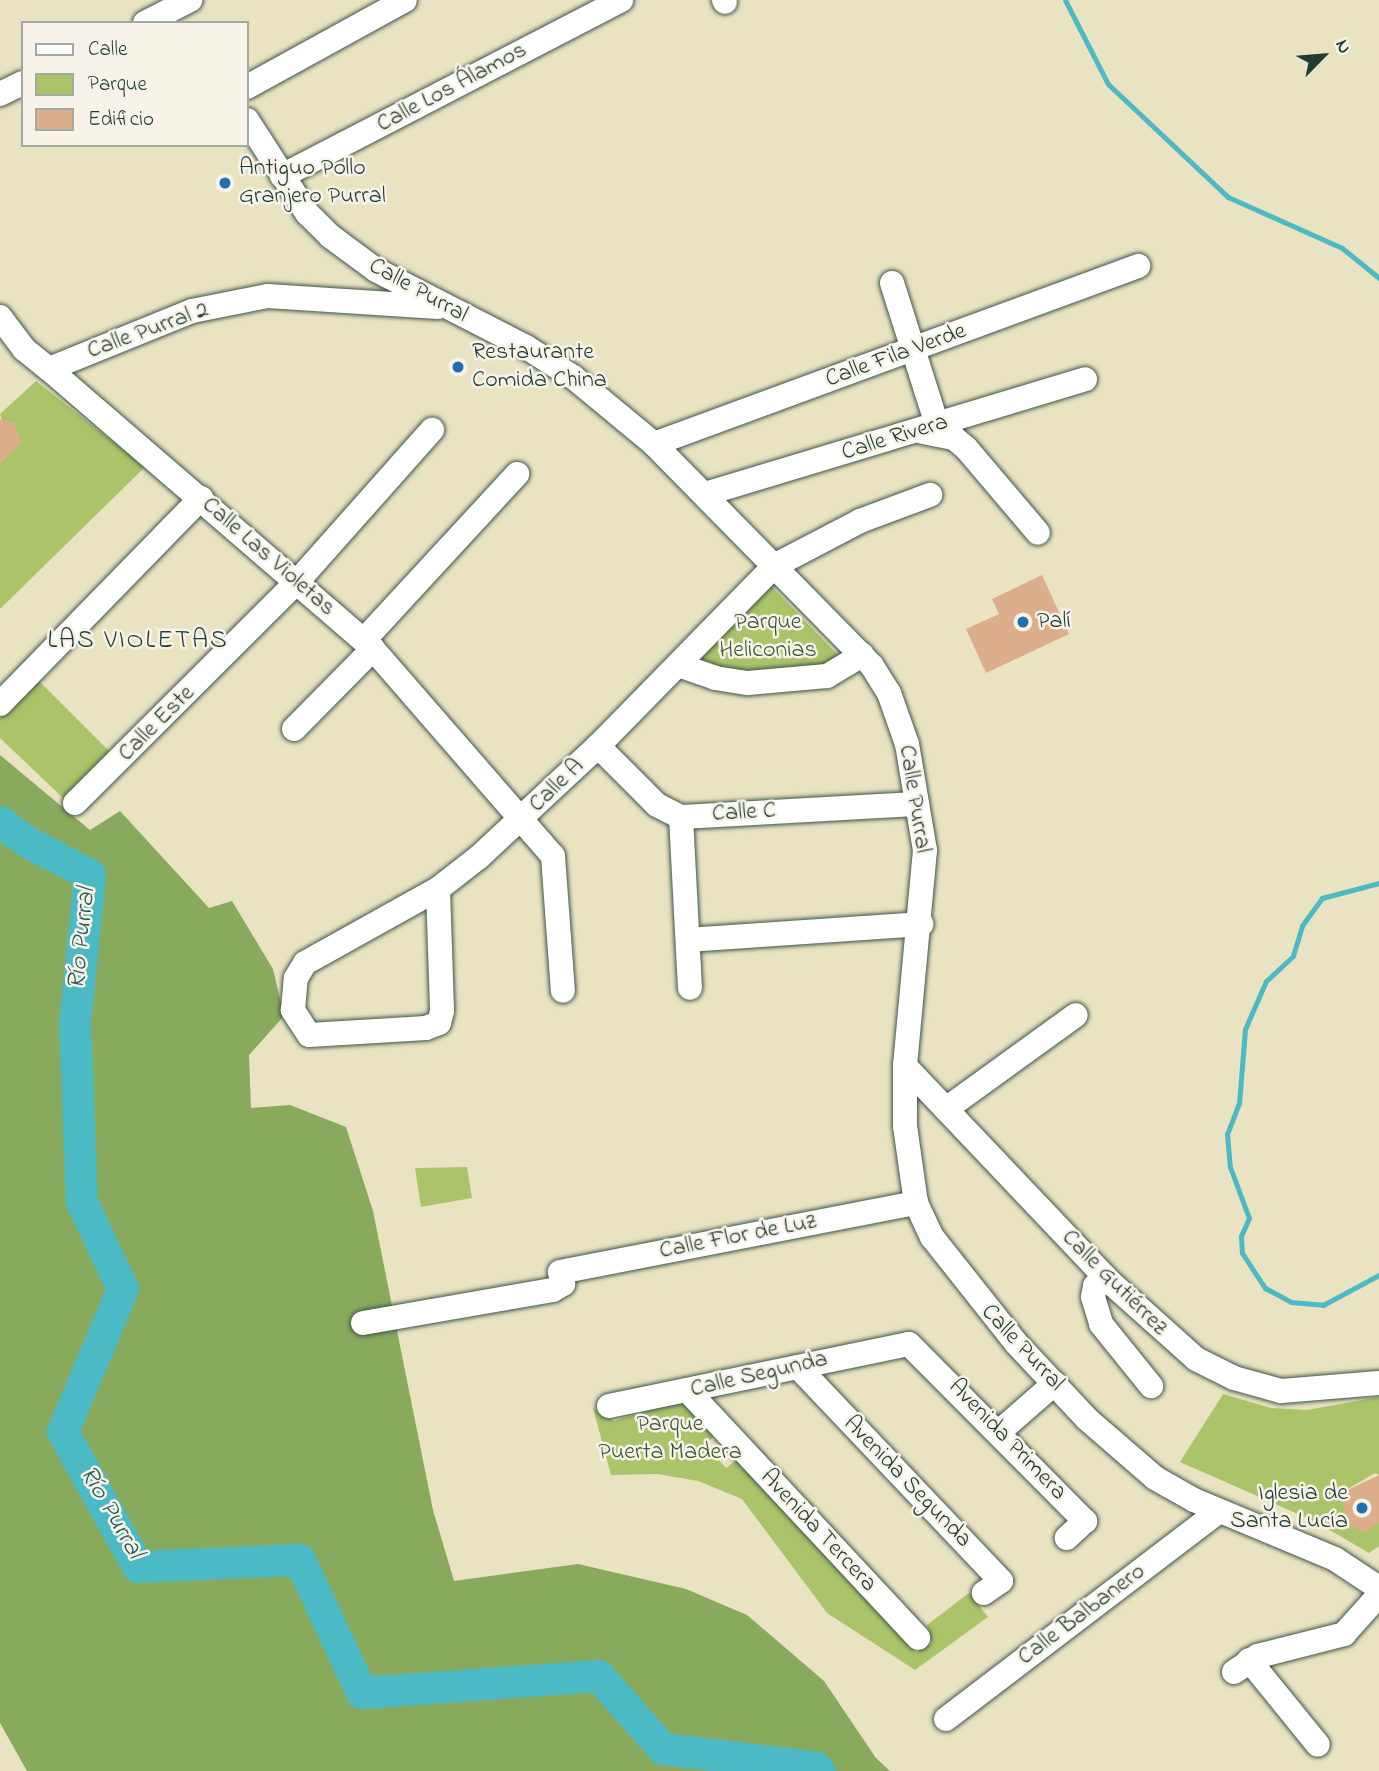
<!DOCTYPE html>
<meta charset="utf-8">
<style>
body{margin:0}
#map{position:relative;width:1379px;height:1771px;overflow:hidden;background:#eae3c2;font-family:"Indie Flower",sans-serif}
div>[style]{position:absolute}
.green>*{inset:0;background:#abc469}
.forest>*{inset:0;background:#88aa5d}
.stream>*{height:5px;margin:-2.5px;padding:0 2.5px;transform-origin:2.5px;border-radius:2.5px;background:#4cbac4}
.river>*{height:32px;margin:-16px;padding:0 16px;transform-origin:16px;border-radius:16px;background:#4cbac4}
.building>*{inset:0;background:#dcae8b}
.roads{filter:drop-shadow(0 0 2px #3d5649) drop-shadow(0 0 2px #3d5649)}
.minor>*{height:24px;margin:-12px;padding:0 12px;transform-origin:12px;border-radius:12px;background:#fff}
.dots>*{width:19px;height:19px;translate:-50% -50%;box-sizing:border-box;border:4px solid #f7f3e8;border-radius:50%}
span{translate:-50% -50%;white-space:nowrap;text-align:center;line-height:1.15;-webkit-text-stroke:5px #f7f3e8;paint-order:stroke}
.street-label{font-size:24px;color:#1f3d34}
.poi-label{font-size:24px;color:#1f3d34}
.left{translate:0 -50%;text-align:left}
.right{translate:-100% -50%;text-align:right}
.park-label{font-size:24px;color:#3b583f}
.neighbourhood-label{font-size:26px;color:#1f3d34;letter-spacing:2px}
.water-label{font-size:26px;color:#2a5c58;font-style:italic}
.legend{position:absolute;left:21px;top:21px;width:228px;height:126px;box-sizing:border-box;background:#f7f3e8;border:2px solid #a1aaa0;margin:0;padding:9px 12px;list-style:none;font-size:21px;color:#1f3d34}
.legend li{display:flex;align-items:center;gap:14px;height:35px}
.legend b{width:35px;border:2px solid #a1aaa0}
.north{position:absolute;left:1288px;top:21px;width:70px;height:70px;-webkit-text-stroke:5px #f7f3e8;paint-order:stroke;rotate:65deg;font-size:19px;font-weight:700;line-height:28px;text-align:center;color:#1f3d34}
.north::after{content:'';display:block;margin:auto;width:24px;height:32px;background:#1f3d34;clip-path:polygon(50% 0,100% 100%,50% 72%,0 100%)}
</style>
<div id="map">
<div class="green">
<div style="clip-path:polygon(36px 381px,145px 467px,0 609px,0 463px,20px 443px,15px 424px,2px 420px,0 414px)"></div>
<div style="clip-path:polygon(769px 584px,840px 657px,822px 670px,759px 675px,692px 662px)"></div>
<div style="clip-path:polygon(38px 680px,112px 754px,64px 799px,0 738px,0 716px)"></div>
<div style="clip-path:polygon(467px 1167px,472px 1198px,421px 1207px,415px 1168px)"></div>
<div style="clip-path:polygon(1223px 1394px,1271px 1408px,1307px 1410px,1379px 1397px,1379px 1475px,1375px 1473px,1341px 1493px,1379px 1523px,1379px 1546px,1369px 1553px,1316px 1522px,1180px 1462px)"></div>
<div style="clip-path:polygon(683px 1400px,717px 1433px,705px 1445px,726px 1468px,738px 1459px,916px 1653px,932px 1643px,927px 1625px,969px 1593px,988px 1617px,915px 1670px,827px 1613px,742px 1499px,698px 1481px,657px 1474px,611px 1475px,593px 1408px,614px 1421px)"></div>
</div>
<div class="forest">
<div style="clip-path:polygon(0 755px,90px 830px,120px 811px,209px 908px,232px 901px,273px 969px,284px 1016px,249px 1055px,251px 1108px,290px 1105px,346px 1127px,373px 1211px,433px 1510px,454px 1581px,578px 1564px,686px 1589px,747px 1615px,824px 1681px,876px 1758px,890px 1771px,27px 1771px,0 1723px)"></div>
</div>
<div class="stream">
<div style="left:1065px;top:0;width:94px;rotate:62.9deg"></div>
<div style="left:1108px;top:84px;width:165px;rotate:43.3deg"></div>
<div style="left:1228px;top:197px;width:125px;rotate:24.1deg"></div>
<div style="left:1342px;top:248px;width:48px;rotate:39deg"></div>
<div style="left:1379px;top:883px;width:59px;rotate:165.3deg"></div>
<div style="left:1322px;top:898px;width:34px;rotate:126deg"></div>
<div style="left:1302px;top:926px;width:31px;rotate:107deg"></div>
<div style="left:1293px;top:956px;width:37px;rotate:137deg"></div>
<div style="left:1266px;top:981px;width:52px;rotate:113.6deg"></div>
<div style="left:1245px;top:1029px;width:74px;rotate:94.6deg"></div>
<div style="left:1239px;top:1103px;width:33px;rotate:111deg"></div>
<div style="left:1227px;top:1134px;width:33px;rotate:85deg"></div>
<div style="left:1230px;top:1167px;width:54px;rotate:69.6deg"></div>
<div style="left:1249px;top:1218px;width:20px;rotate:114deg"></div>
<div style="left:1241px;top:1236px;width:17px;rotate:87deg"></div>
<div style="left:1242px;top:1253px;width:42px;rotate:56.7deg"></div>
<div style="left:1265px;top:1288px;width:30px;rotate:28deg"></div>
<div style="left:1291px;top:1302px;width:32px;rotate:5deg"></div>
<div style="left:1323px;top:1305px;width:64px;rotate:-28.2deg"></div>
</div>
<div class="river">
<div style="left:0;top:822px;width:36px;rotate:36deg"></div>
<div style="left:29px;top:843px;width:69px;rotate:27.7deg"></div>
<div style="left:90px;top:875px;width:148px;rotate:95.8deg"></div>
<div style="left:75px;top:1022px;width:180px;rotate:87.8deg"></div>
<div style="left:82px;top:1202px;width:96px;rotate:64.8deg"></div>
<div style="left:123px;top:1289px;width:155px;rotate:112.8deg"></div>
<div style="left:63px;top:1432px;width:154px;rotate:60.9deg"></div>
<div style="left:138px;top:1567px;width:162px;rotate:-2.5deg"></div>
<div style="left:300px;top:1560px;width:147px;rotate:65deg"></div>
<div style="left:362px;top:1693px;width:238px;rotate:-4.1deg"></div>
<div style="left:599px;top:1676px;width:97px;rotate:48.8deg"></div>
<div style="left:663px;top:1749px;width:153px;rotate:6.8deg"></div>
<div style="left:815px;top:1767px;width:6px;rotate:45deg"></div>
</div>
<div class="building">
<div style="clip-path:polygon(0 419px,15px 424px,21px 443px,0 463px)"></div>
<div style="clip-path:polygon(1042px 575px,1069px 634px,986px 673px,966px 629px,999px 614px,992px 599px)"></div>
<div style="clip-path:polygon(1379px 1475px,1379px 1523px,1364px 1533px,1347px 1523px,1341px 1493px)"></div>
</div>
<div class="roads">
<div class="minor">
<div style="left:724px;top:0;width:2px;rotate:63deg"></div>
<div style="left:145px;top:23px;width:51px;rotate:-27.1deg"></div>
<div style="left:247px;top:87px;width:180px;rotate:-28.8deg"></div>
<div style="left:0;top:94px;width:25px;rotate:-26deg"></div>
<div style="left:247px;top:120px;width:111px;rotate:57.2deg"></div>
<div style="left:307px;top:213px;width:33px;rotate:45deg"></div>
<div style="left:330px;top:236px;width:57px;rotate:36.5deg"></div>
<div style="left:376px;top:270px;width:169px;rotate:27.2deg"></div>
<div style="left:526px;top:347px;width:56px;rotate:32.6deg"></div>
<div style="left:573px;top:377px;width:105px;rotate:39.6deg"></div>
<div style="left:654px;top:444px;width:311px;rotate:45.5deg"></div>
<div style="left:872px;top:666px;width:32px;rotate:58deg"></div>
<div style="left:889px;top:693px;width:54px;rotate:70.6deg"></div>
<div style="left:907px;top:744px;width:108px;rotate:80.4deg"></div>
<div style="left:925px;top:850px;width:217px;rotate:95.3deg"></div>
<div style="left:905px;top:1066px;width:60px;rotate:90deg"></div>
<div style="left:905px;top:1126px;width:78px;rotate:81.9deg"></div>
<div style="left:916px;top:1203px;width:38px;rotate:65deg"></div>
<div style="left:932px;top:1237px;width:135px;rotate:51.6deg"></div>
<div style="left:1016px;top:1343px;width:104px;rotate:46.9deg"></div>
<div style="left:1087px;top:1419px;width:90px;rotate:40.9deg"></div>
<div style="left:1155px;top:1478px;width:45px;rotate:29.4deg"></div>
<div style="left:1194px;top:1500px;width:153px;rotate:22.7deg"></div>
<div style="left:1335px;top:1559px;width:53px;rotate:33.4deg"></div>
<div style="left:282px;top:176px;width:382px;rotate:-27.4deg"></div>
<div style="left:892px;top:283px;width:135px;rotate:72.4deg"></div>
<div style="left:0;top:317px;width:40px;rotate:53deg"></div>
<div style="left:24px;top:349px;width:32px;rotate:39deg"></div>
<div style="left:49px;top:369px;width:154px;rotate:-22.1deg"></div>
<div style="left:192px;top:311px;width:77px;rotate:-11.2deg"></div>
<div style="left:268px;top:296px;width:170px;rotate:3.7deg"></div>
<div style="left:49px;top:369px;width:428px;rotate:40.8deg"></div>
<div style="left:373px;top:649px;width:274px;rotate:49deg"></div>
<div style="left:553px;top:856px;width:135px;rotate:85.8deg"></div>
<div style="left:923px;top:432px;width:32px;rotate:11deg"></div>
<div style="left:954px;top:438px;width:16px;rotate:40deg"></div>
<div style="left:966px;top:448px;width:111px;rotate:49.7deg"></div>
<div style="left:654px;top:444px;width:516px;rotate:-20.19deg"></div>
<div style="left:705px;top:494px;width:397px;rotate:-16.8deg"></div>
<div style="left:364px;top:640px;width:226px;rotate:-47.3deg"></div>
<div style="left:678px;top:665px;width:39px;rotate:19deg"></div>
<div style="left:715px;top:678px;width:33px;rotate:9deg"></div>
<div style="left:748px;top:683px;width:79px;rotate:-5.1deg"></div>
<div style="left:827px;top:676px;width:41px;rotate:-31deg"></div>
<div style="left:0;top:704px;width:288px;rotate:-45.7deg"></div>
<div style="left:294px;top:729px;width:112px;rotate:-45.4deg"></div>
<div style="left:598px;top:746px;width:83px;rotate:45deg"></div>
<div style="left:657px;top:805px;width:27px;rotate:27deg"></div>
<div style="left:681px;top:817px;width:236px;rotate:-3.2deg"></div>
<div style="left:75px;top:803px;width:312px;rotate:-44.9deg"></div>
<div style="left:296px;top:583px;width:205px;rotate:-48.4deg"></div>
<div style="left:681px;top:817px;width:171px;rotate:87deg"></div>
<div style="left:438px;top:889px;width:122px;rotate:88.1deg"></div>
<div style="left:442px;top:1011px;width:12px;rotate:104deg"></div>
<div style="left:439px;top:1023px;width:14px;rotate:159deg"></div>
<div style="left:426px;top:1028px;width:117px;rotate:176.6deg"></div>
<div style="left:309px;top:1035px;width:30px;rotate:-123deg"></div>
<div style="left:293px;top:1010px;width:32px;rotate:-85deg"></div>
<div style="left:296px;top:978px;width:17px;rotate:-59deg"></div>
<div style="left:305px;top:963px;width:152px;rotate:-29.1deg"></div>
<div style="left:438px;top:889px;width:52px;rotate:-38deg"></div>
<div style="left:479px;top:857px;width:163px;rotate:-43deg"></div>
<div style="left:598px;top:746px;width:252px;rotate:-45.6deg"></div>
<div style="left:774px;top:566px;width:97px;rotate:-27.6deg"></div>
<div style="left:860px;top:521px;width:75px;rotate:-20.4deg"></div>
<div style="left:688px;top:940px;width:234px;rotate:-3.9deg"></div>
<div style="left:905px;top:1066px;width:298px;rotate:46.5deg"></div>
<div style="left:1110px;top:1282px;width:115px;rotate:41.8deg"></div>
<div style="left:1196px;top:1359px;width:42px;rotate:26.6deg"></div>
<div style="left:1234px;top:1378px;width:49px;rotate:15.5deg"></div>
<div style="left:1281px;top:1391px;width:98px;rotate:-4.7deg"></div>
<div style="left:946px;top:1109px;width:160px;rotate:-35.9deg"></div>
<div style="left:1104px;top:1276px;width:13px;rotate:132deg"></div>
<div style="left:1095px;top:1286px;width:11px;rotate:100deg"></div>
<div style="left:1093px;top:1297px;width:28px;rotate:73deg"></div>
<div style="left:1101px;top:1324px;width:80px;rotate:51.1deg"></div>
<div style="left:363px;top:1323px;width:193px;rotate:-9.9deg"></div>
<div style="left:553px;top:1290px;width:12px;rotate:-31deg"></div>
<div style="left:563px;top:1284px;width:12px;rotate:-104deg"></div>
<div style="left:560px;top:1272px;width:363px;rotate:-11deg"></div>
<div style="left:798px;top:1367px;width:295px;rotate:46.5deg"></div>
<div style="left:1001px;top:1581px;width:21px;rotate:145deg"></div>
<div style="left:689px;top:1392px;width:336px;rotate:47deg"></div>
<div style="left:609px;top:1406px;width:306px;rotate:-11.7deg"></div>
<div style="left:909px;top:1344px;width:250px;rotate:45.2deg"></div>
<div style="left:1085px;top:1521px;width:25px;rotate:137deg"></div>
<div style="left:999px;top:1432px;width:74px;rotate:-41.2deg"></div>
<div style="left:1249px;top:1660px;width:109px;rotate:50.9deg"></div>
<div style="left:1234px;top:1672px;width:29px;rotate:-34deg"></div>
<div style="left:1258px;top:1656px;width:89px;rotate:-14.3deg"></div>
<div style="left:1344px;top:1634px;width:52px;rotate:-48.1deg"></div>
<div style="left:946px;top:1719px;width:343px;rotate:-37.3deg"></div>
</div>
</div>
<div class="dots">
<div style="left:225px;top:183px;background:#1f6fb2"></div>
<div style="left:458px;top:367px;background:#1f6fb2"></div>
<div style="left:1023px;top:622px;background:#1f6fb2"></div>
<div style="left:1362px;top:1508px;background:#1f6fb2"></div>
</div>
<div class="street-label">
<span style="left:452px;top:88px;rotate:-28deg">Calle Los Álamos</span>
<span style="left:418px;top:291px;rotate:29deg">Calle Purral</span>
<span style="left:148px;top:331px;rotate:-20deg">Calle Purral 2</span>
<span style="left:896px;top:356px;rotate:-20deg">Calle Fila Verde</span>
<span style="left:895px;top:438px;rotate:-17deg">Calle Rivera</span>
<span style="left:268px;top:557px;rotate:41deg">Calle Las Violetas</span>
<span style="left:157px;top:724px;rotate:-45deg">Calle Este</span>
<span style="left:557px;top:786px;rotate:-44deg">Calle A</span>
<span style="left:914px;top:799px;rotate:81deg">Calle Purral</span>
<span style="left:744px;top:813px;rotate:-3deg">Calle C</span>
<span style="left:738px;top:1237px;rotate:-11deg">Calle Flor de Luz</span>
<span style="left:1114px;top:1283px;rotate:45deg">Calle Gutiérrez</span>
<span style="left:1022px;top:1348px;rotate:47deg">Calle Purral</span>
<span style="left:759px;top:1375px;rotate:-13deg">Calle Segunda</span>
<span style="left:1007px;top:1440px;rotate:46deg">Avenida Primera</span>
<span style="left:907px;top:1482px;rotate:46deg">Avenida Segunda</span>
<span style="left:818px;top:1531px;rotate:47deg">Avenida Tercera</span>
<span style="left:1082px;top:1615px;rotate:-37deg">Calle Balbanero</span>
</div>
<div class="poi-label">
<span class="left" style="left:239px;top:183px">Antiguo Pollo<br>Granjero Purral</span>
<span class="left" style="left:472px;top:367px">Restaurante<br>Comida China</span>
<span class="left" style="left:1037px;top:622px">Palí</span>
<span class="right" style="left:1348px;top:1508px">Iglesia de<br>Santa Lucía</span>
</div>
<div class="park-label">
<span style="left:768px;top:637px">Parque<br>Heliconias</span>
<span style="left:670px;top:1439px">Parque<br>Puerta Madera</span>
</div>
<div class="neighbourhood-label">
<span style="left:138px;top:642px">LAS VIOLETAS</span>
</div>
<div class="water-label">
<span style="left:83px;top:939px;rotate:-84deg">Río Purral</span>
<span style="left:110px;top:1513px;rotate:60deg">Río Purral</span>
</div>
<ul class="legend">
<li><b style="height:9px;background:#fff"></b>Calle</li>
<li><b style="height:19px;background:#abc469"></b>Parque</li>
<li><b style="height:19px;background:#dcae8b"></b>Edificio</li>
</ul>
<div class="north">N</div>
</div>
